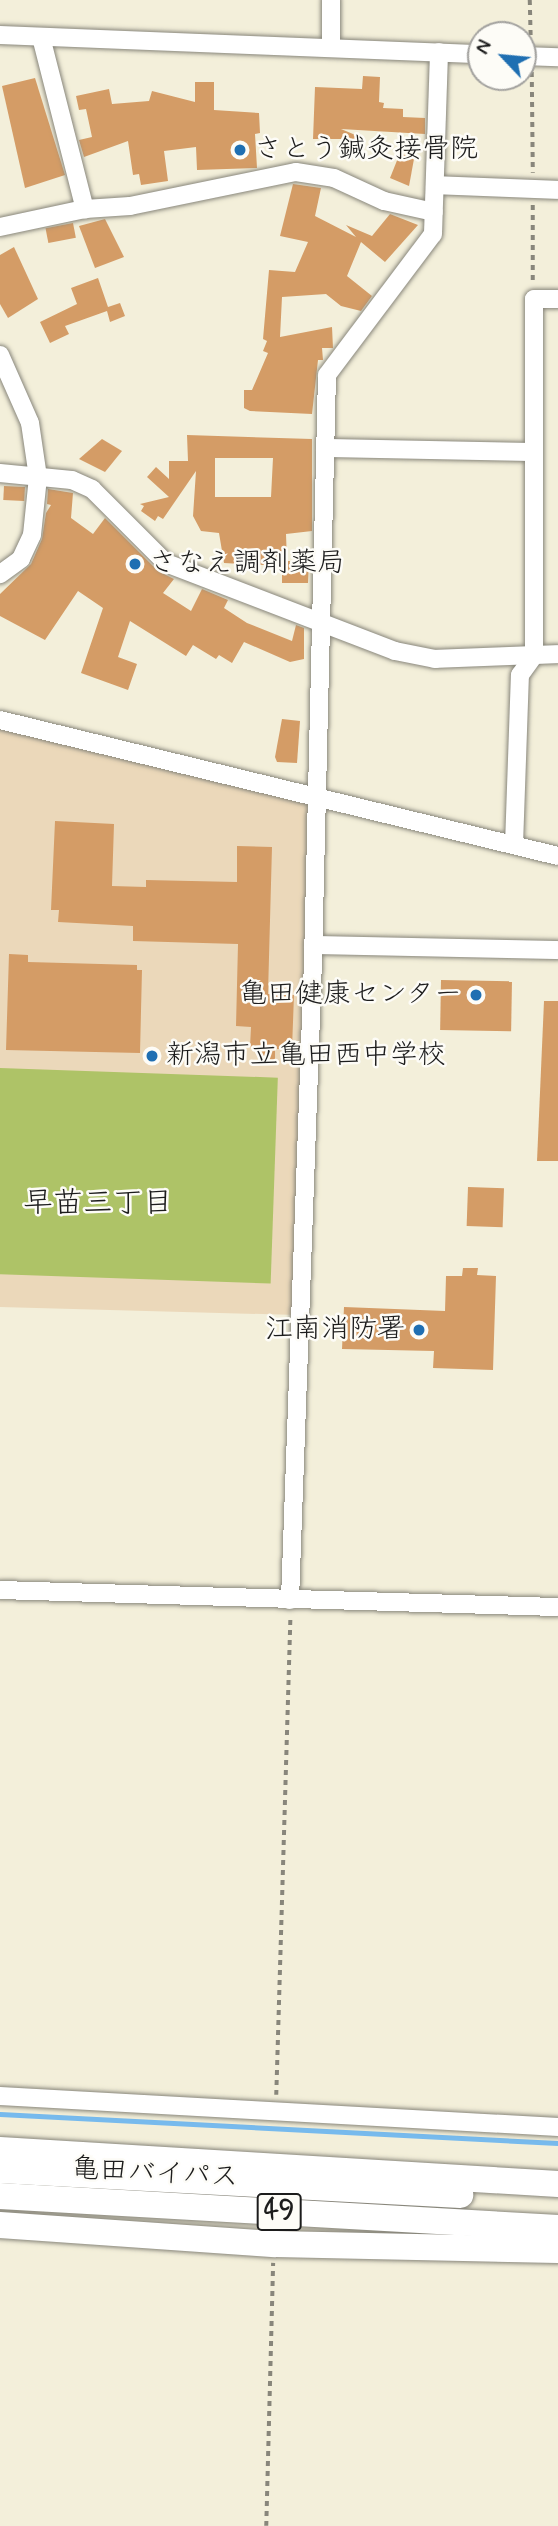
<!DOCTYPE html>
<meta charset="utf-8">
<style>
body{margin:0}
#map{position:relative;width:558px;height:2526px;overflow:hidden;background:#f3efda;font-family:Mynerve,"Klee One",sans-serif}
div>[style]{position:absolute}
.built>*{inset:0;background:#ebd8ba}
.green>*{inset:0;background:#aec367;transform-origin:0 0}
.stream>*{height:5px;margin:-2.5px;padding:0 2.5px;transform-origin:2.5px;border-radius:2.5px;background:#77baed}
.building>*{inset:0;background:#d49c66;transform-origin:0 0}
.path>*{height:3.5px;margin-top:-1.75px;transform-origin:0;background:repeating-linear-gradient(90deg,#88867b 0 5px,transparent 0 10px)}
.roads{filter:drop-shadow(0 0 2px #88867b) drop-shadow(0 0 2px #88867b)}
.minor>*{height:18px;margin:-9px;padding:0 9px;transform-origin:9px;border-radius:9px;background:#fff}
.highway>*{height:26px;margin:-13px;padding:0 13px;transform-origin:13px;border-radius:13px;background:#fff}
.dots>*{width:19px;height:19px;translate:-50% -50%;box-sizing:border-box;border:4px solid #fdfcf7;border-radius:50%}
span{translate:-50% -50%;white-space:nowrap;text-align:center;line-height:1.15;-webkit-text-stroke:5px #fdfcf7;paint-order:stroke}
.shield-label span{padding:2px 5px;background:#fdfcf7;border:2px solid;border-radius:5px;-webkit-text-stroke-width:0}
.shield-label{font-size:26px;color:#1c1c1c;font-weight:700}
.poi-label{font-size:28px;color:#1c1c1c}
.left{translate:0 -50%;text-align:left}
.right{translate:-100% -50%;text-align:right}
.street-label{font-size:28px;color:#1c1c1c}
.neighbourhood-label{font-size:30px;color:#1c1c1c}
.north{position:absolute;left:467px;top:21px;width:70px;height:70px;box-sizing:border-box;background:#fdfcf7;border:2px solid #a3a29f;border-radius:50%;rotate:296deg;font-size:19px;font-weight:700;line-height:28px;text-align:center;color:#1c1c1c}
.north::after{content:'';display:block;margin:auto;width:24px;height:32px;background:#1f6fb2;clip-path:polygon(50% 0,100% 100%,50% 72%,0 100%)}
</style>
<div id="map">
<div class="built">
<div style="clip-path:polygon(0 724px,300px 795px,310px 806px,297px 1315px,0 1307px)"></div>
</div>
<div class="green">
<div style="left:0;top:1068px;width:278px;height:206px;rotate:2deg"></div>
</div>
<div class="stream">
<div style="left:0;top:2114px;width:559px;rotate:2.98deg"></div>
</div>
<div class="building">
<div style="clip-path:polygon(363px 76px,380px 77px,379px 102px,384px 103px,383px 108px,403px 109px,403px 117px,425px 118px,425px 134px,341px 129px,365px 139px,313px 139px,315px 87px,362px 89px)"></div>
<div style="clip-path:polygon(35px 78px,65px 175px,25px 188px,2px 86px)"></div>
<div style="clip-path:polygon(195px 82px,214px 82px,214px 110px,259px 113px,260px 133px,255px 134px,257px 168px,197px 170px,196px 147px,164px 151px,168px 181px,141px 185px,139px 174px,133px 175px,128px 141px,84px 157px,79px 140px,92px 137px,86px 109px,79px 110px,76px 96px,109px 89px,112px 104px,149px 101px,152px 91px,195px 102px)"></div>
<div style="clip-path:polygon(400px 153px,414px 159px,409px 186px,390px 178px)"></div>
<div style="clip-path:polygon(293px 184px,321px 188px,315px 216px,356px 237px,346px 225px,372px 236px,390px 214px,418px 225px,385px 262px,361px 242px,347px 276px,372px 296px,361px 311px,341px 306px,326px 294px,282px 297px,280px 337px,332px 327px,333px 348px,322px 348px,323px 360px,318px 360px,312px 414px,250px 411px,244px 408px,244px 390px,252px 390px,268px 353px,263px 351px,267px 341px,263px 339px,269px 270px,295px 272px,308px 242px,280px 236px)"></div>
<div style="clip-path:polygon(105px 219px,124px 257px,95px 268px,79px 226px)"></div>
<div style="left:73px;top:223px;width:15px;height:28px;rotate:79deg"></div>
<div style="clip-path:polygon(14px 247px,38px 299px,8px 318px,0 304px,0 255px)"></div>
<div style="clip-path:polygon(98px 278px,108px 307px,120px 303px,125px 316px,110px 322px,107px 311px,65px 326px,69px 334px,50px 343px,40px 322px,77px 304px,71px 288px)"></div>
<div style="clip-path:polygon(evenodd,187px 435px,312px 439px,312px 531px,286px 534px,287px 561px,309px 561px,308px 583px,282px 583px,282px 566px,224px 563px,219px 533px,201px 531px,193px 516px,196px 471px,163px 519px,158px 516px,155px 521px,141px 511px,144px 506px,140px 504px,169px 497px,147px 477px,156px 467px,169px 479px,169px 461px,188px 461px,187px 435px,215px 458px,273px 458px,271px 497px,215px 497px,215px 458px)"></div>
<div style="clip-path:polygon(102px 439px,122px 451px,105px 472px,79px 459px)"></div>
<div style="left:4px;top:486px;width:21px;height:14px;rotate:3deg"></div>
<div style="clip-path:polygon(48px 489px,73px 493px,71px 518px,93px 534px,105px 518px,158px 571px,174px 579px,163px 593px,191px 611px,202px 589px,228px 600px,224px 608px,247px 623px,292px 641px,296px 625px,304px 628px,304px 659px,290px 662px,244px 642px,232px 663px,219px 655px,216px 659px,193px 645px,186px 656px,130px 621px,118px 657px,137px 664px,128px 690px,81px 673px,103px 608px,78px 591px,45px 640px,0 616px,0 594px,31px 564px,42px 539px,46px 513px,51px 505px,47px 504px)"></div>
<div style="clip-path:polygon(282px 719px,300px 721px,297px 763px,277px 762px,275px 757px)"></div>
<div style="clip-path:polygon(55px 821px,114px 824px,112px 886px,146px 887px,146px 880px,237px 882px,237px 846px,272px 847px,268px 994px,294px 995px,292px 1049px,275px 1049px,275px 1060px,259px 1059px,260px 1047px,250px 1047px,251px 1027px,236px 1026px,238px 944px,133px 941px,133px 926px,58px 922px,59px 910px,51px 910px)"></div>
<div style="clip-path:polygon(9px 954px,28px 955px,28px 962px,137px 965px,137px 970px,142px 970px,140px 1053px,6px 1050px)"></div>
<div style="left:441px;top:980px;width:71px;height:50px;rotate:1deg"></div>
<div style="clip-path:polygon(544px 1001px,558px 1001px,558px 1161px,537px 1161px)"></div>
<div style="left:468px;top:1187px;width:36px;height:39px;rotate:2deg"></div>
<div style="clip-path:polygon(463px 1268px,478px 1268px,477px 1275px,496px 1276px,493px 1370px,433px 1368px,434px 1351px,342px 1349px,344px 1307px,445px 1311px,446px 1276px,462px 1276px)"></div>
</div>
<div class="path">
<div style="left:530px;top:0;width:40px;rotate:88.6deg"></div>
<div style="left:532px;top:72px;width:101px;rotate:89.4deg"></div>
<div style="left:533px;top:205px;width:76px;rotate:90deg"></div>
<div style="left:276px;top:2095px;width:478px;rotate:-88.3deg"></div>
<div style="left:266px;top:2526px;width:263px;rotate:-88.5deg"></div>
</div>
<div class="roads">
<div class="minor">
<div style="left:0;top:35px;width:481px;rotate:2.3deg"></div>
<div style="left:41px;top:37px;width:178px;rotate:75.7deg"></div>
<div style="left:331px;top:48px;width:48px;rotate:-90deg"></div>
<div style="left:523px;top:56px;width:35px;rotate:2deg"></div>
<div style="left:435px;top:185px;width:123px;rotate:2.3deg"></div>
<div style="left:0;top:227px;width:87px;rotate:-12deg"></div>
<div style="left:85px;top:209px;width:45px;rotate:-3.8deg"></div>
<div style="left:130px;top:206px;width:169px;rotate:-11.6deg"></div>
<div style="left:296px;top:172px;width:38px;rotate:9deg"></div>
<div style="left:334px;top:178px;width:55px;rotate:24.7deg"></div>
<div style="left:384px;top:201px;width:51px;rotate:12.4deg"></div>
<div style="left:0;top:355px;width:74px;rotate:66.2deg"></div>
<div style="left:30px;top:423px;width:55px;rotate:81.6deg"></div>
<div style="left:38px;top:477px;width:58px;rotate:95.9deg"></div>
<div style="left:32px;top:535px;width:26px;rotate:115deg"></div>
<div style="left:21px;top:559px;width:26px;rotate:144deg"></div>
<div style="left:325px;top:448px;width:209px;rotate:1.1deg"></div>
<div style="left:0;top:473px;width:72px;rotate:5.6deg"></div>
<div style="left:72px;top:480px;width:22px;rotate:24deg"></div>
<div style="left:92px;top:489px;width:105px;rotate:45deg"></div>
<div style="left:166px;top:563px;width:245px;rotate:21deg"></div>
<div style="left:395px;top:651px;width:41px;rotate:11.3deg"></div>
<div style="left:435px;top:659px;width:123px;rotate:-2.3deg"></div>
<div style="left:0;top:720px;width:574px;rotate:13.7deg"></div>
<div style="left:514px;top:845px;width:170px;rotate:-88deg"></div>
<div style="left:520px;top:675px;width:24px;rotate:-54deg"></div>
<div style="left:534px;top:656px;width:357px;rotate:-90deg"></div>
<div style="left:534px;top:299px;width:24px"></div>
<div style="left:313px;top:945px;width:245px;rotate:1.2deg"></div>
<div style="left:0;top:1590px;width:558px;rotate:1.75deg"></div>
<div style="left:290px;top:1600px;width:640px;rotate:-87.94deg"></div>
<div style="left:313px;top:960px;width:585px;rotate:-88.63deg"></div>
<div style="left:327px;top:375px;width:176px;rotate:-53.1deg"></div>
<div style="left:433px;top:234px;width:182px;rotate:-88.1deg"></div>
<div style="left:0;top:2096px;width:559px;rotate:3.18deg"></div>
</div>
<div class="highway">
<div style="left:0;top:2150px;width:559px;rotate:3.49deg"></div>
<div style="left:0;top:2170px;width:461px;rotate:3.1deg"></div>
<div style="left:0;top:2196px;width:559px;rotate:3.28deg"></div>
<div style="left:0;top:2225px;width:276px;rotate:4deg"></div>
<div style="left:275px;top:2244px;width:283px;rotate:1.2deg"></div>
</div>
</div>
<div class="dots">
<div style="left:240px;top:150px;background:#1f6fb2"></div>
<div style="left:135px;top:564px;background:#1f6fb2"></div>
<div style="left:476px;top:995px;background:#1f6fb2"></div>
<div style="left:152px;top:1056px;background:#1f6fb2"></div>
<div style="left:419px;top:1330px;background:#1f6fb2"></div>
</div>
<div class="shield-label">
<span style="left:279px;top:2212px">49</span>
</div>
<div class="poi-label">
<span class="left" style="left:254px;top:150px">さとう鍼灸接骨院</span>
<span class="left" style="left:149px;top:564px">さなえ調剤薬局</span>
<span class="right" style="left:462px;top:995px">亀田健康センター</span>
<span class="left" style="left:166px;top:1056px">新潟市立亀田西中学校</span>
<span class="right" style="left:405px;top:1330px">江南消防署</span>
</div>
<div class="street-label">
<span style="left:155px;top:2174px;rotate:3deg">亀田バイパス</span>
</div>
<div class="neighbourhood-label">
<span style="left:98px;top:1204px">早苗三丁目</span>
</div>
<div class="north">N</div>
</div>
